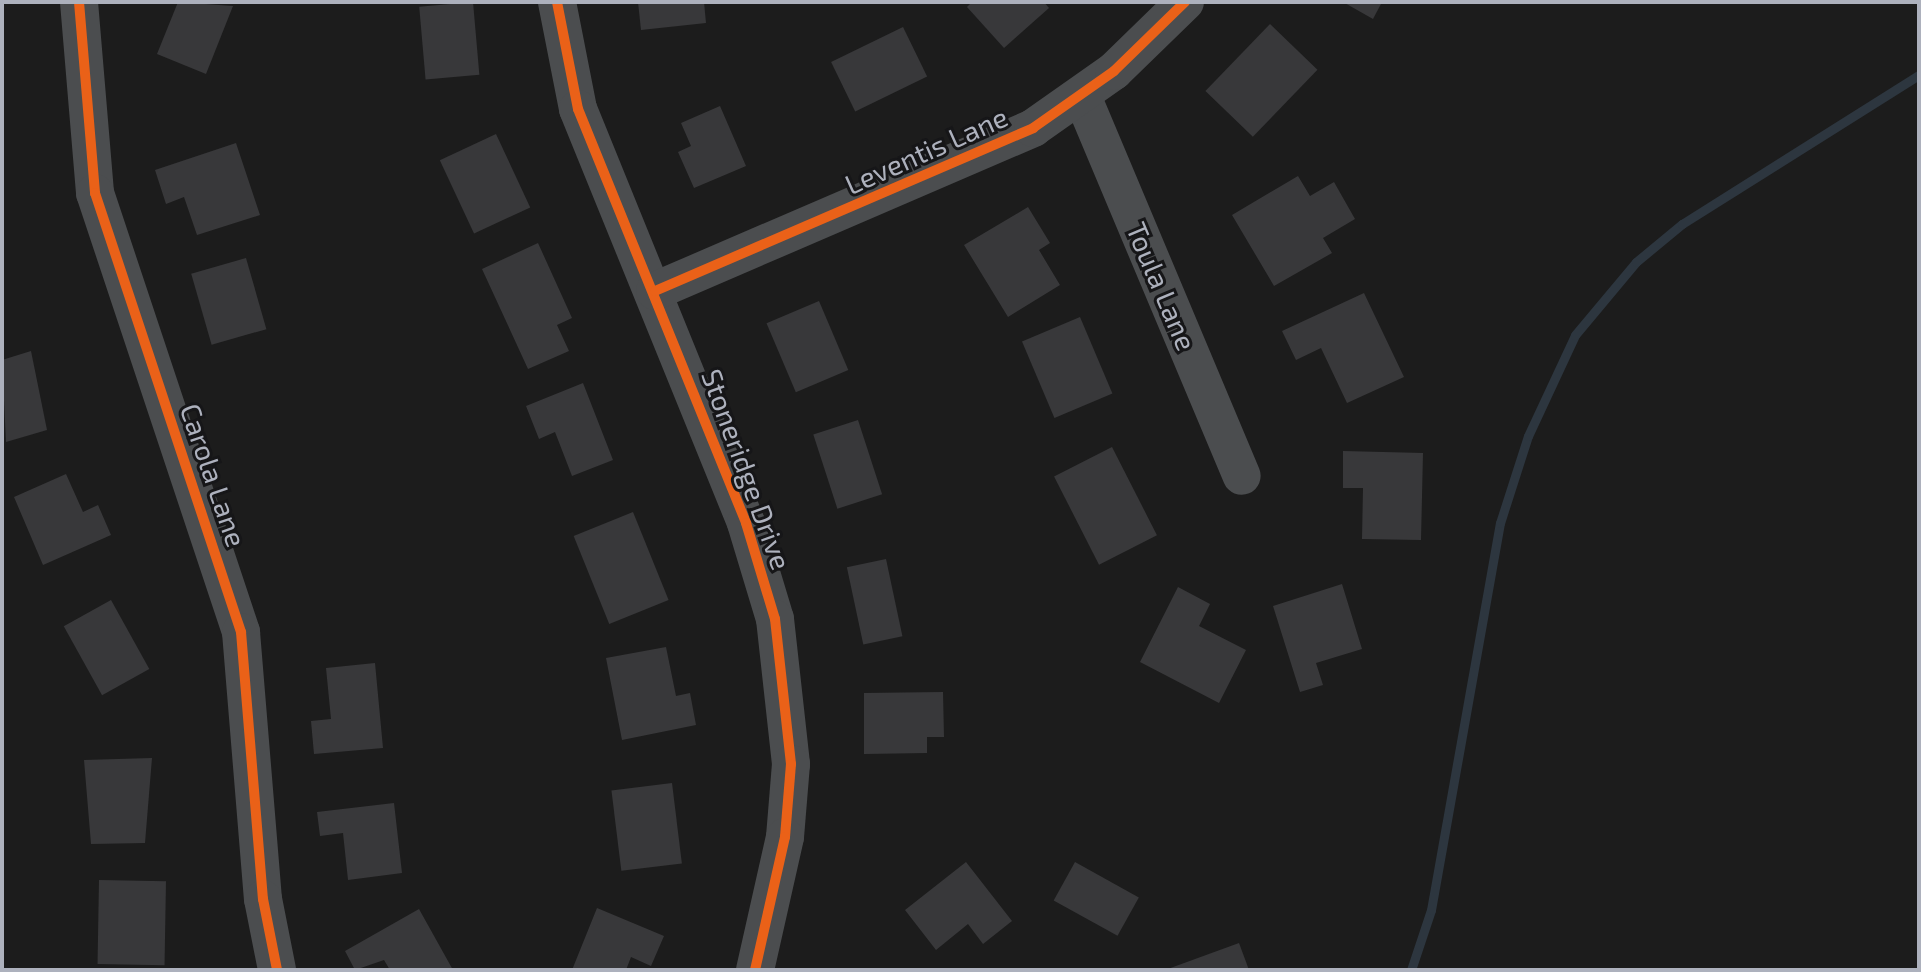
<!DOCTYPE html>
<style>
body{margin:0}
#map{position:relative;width:1921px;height:972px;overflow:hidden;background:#1c1c1c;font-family:"Exo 2",sans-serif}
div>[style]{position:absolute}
.stream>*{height:9px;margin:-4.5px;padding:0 4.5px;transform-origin:4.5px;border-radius:4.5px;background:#2d363f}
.building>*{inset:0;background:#38383a;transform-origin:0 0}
.minor>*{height:38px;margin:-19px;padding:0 19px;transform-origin:19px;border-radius:19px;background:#4b4d4f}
.cycleway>*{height:10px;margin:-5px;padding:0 5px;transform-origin:5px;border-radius:5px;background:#ea6118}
span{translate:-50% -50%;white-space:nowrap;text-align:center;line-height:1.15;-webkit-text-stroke:6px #161618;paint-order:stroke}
.street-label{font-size:28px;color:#adb1bd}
.frame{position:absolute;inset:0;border:4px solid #adb1bd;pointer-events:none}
</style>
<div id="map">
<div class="stream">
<div style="left:1411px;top:970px;width:63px;rotate:-71.6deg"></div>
<div style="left:1431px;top:910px;width:393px;rotate:-79.9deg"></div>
<div style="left:1500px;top:523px;width:91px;rotate:-72.2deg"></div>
<div style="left:1528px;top:436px;width:111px;rotate:-65deg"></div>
<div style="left:1575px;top:335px;width:95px;rotate:-50.1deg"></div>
<div style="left:1636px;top:262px;width:60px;rotate:-39.6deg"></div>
<div style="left:1682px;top:224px;width:280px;rotate:-32.2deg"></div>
</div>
<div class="building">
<div style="clip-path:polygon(178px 2px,233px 6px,206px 74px,157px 54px)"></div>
<div style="left:473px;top:2px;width:73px;height:54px;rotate:85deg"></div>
<div style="clip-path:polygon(638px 2px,704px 2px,706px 23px,641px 30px)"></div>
<div style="clip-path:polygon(972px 2px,1044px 2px,1049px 8px,1004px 48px,967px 7px)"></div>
<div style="clip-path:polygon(1343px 2px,1382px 2px,1373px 19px)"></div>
<div style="left:1270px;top:24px;width:66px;height:93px;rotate:44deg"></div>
<div style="left:903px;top:27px;width:55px;height:80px;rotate:64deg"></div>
<div style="clip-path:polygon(720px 106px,746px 166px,694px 188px,678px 152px,691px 146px,681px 123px)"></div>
<div style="left:496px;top:134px;width:81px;height:62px;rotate:65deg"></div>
<div style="clip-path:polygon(236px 143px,260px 215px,197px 235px,184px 197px,166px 204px,155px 170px)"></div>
<div style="clip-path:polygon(1298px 176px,1310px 196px,1334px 182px,1355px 219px,1323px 238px,1332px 253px,1274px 286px,1232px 215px)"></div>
<div style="clip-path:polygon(1028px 207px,1050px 243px,1039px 250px,1060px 285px,1008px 317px,964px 245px)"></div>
<div style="clip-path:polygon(538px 243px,572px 318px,557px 325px,569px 351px,528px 369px,482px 269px)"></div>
<div style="left:246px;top:258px;width:74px;height:57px;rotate:74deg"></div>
<div style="clip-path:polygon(1364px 293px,1404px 377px,1347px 403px,1321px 348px,1296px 360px,1282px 331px)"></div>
<div style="left:819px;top:301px;width:75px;height:57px;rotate:67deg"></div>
<div style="left:1080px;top:317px;width:83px;height:63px;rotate:67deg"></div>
<div style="clip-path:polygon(31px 351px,47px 430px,6px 442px,2px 360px)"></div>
<div style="clip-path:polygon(583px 383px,613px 460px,572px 476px,555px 432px,539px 439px,526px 406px)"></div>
<div style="left:858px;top:420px;width:78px;height:47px;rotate:72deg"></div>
<div style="left:1112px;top:447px;width:99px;height:65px;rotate:63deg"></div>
<div style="clip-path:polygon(1343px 451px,1423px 453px,1421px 540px,1362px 539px,1363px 488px,1343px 488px)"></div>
<div style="clip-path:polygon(66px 474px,83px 512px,98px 505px,111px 535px,43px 565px,14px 497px)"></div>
<div style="left:633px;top:512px;width:95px;height:64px;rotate:68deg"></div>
<div style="left:886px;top:559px;width:79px;height:40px;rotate:78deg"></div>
<div style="clip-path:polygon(1342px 584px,1362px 649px,1316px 663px,1323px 685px,1300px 692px,1273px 606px)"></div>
<div style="clip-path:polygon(1178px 587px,1210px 604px,1199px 626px,1246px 650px,1219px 703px,1140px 662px)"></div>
<div style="left:111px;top:600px;width:79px;height:54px;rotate:61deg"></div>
<div style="clip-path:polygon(666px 647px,676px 696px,690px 693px,696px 725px,622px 740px,606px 658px)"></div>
<div style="clip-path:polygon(375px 663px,383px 748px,314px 754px,311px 721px,331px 719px,326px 668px)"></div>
<div style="clip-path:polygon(943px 692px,944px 737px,927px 737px,927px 753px,864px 754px,864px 693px)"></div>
<div style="clip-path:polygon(152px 758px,145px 843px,91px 844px,84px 760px)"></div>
<div style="left:672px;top:783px;width:81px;height:61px;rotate:83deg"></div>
<div style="clip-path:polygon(394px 803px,402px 873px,348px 880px,343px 833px,320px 836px,317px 812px)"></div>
<div style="clip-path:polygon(966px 862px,1012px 921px,983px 944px,968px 924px,936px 950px,905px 910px)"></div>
<div style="left:1075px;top:862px;width:73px;height:44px;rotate:29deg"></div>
<div style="left:99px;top:880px;width:67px;height:84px;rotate:1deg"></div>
<div style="clip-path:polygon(597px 908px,664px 936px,651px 966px,631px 957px,626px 970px,572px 970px)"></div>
<div style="clip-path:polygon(419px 909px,453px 970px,390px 970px,384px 960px,355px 970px,345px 951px)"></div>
<div style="clip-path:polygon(1239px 943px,1249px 970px,1165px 970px)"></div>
</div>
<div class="minor">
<div style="left:79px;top:2px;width:192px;rotate:85.2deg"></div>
<div style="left:95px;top:193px;width:463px;rotate:71.6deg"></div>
<div style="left:241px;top:632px;width:268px;rotate:85.3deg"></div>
<div style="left:263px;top:899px;width:72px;rotate:78.8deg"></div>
<div style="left:557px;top:2px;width:109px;rotate:78.9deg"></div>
<div style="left:578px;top:109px;width:447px;rotate:67.9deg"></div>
<div style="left:746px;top:523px;width:100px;rotate:73.2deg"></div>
<div style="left:775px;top:619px;width:146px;rotate:83.7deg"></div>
<div style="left:791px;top:764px;width:73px;rotate:94.7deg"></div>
<div style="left:785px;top:837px;width:136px;rotate:102.7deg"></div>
<div style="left:1082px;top:96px;width:412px;rotate:67.2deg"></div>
<div style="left:655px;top:291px;width:412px;rotate:-23.3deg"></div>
<div style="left:1033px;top:128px;width:99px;rotate:-35.1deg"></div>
<div style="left:1114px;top:71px;width:99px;rotate:-44.2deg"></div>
</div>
<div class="cycleway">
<div style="left:79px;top:2px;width:192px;rotate:85.2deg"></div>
<div style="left:95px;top:193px;width:463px;rotate:71.6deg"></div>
<div style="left:241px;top:632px;width:268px;rotate:85.3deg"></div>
<div style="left:263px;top:899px;width:72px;rotate:78.8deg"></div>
<div style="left:557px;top:2px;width:109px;rotate:78.9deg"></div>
<div style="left:578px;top:109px;width:447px;rotate:67.9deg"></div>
<div style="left:746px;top:523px;width:100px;rotate:73.2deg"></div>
<div style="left:775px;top:619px;width:146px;rotate:83.7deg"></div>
<div style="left:791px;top:764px;width:73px;rotate:94.7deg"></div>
<div style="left:785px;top:837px;width:136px;rotate:102.7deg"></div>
<div style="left:655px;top:291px;width:412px;rotate:-23.3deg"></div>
<div style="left:1033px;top:128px;width:99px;rotate:-35.1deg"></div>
<div style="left:1114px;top:71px;width:99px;rotate:-44.2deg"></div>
</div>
<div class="street-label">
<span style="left:926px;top:150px;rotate:-24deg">Leventis Lane</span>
<span style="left:1162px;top:286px;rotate:67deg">Toula Lane</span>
<span style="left:747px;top:469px;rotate:70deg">Stoneridge Drive</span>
<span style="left:214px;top:475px;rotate:71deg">Carola Lane</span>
</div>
<div class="frame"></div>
</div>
